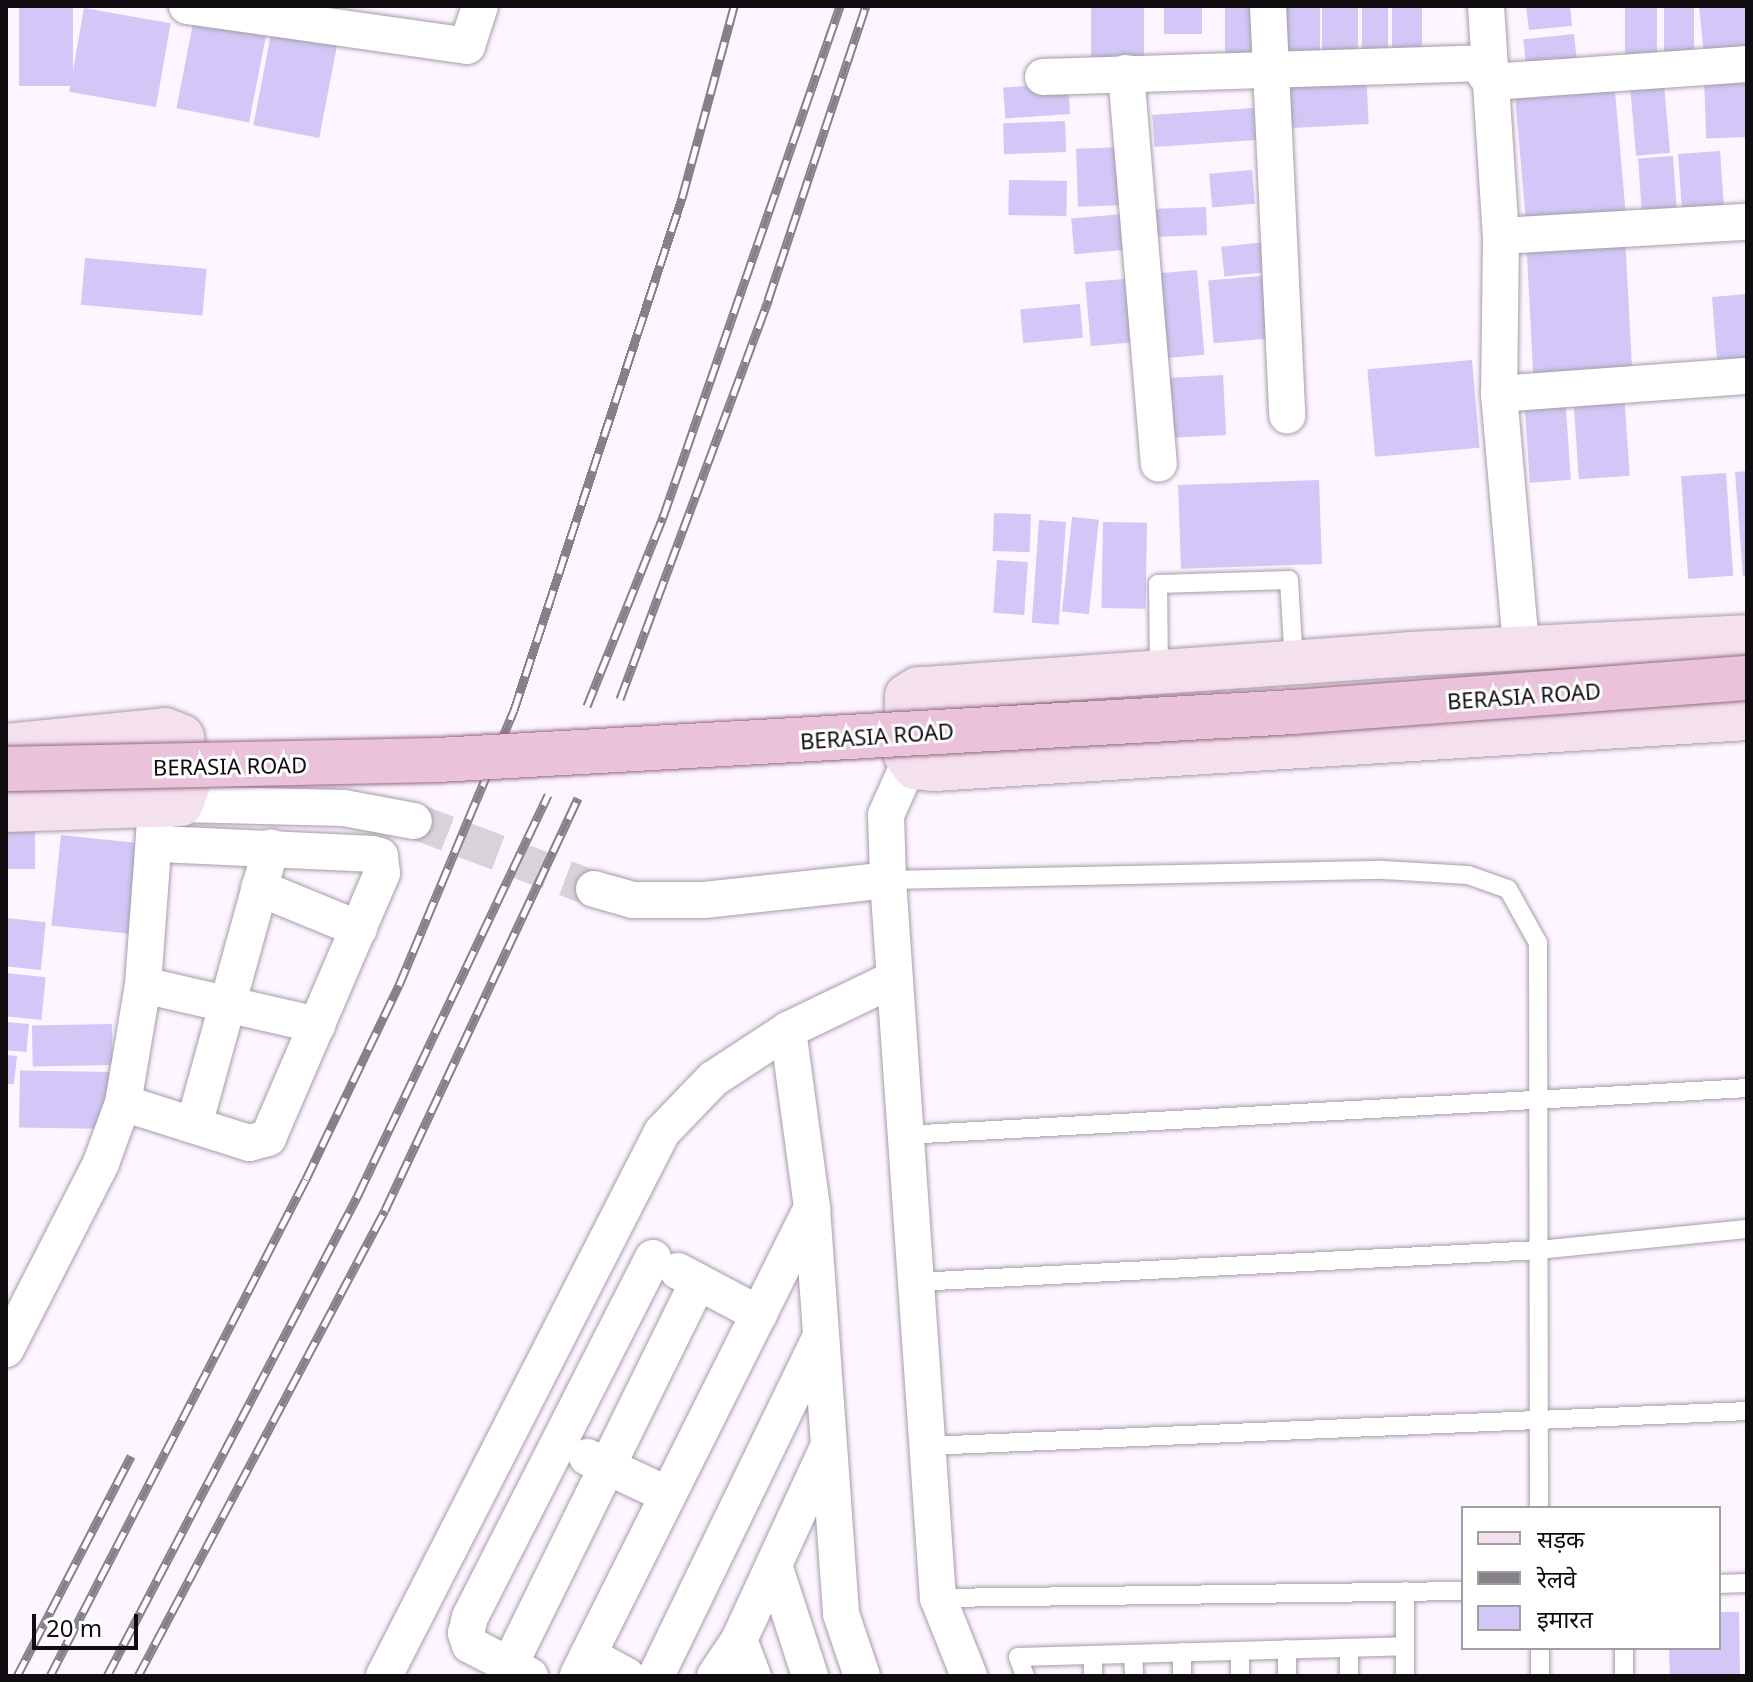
<!DOCTYPE html>
<meta charset="utf-8">
<style>
body{margin:0}
#map{position:relative;width:1753px;height:1682px;overflow:hidden;background:#fdf5ff;font-family:"Noto Sans","Noto Sans Devanagari",sans-serif}
div>[style]{position:absolute}
.building>*{inset:0;background:#d2c7f6;transform-origin:0 0}
.street-tunnel>*{height:36px;margin-top:-18px;transform-origin:0;background:repeating-linear-gradient(90deg,#d9d2db 0 36px,transparent 0 54px)}
.roads{filter:drop-shadow(0 0 2px #a69da8) drop-shadow(0 0 2px #a69da8)}
.lane>*{height:18px;margin:-9px;padding:0 9px;transform-origin:9px;border-radius:9px;background:#fff}
.street>*{height:36px;margin:-18px;padding:0 18px;transform-origin:18px;border-radius:18px;background:#fff}
.secondary>*{height:44px;margin:-22px;padding:0 22px;transform-origin:22px;border-radius:22px;background:#f4e1ed}
.rail>*{height:9px;margin-top:-4.5px;transform-origin:0;background:repeating-linear-gradient(90deg,#fff 0 18px,#868188 0 36px);box-sizing:border-box;border-block:2px solid #868188}
.bridges{filter:drop-shadow(0 0 2px #956984) drop-shadow(0 0 2px #956984)}
.primary-bridge>*{height:44px;margin:-22px;padding:0 22px;transform-origin:22px;border-radius:22px;background:#eac2da}
span{translate:-50% -50%;white-space:nowrap;text-align:center;line-height:1.15;-webkit-text-stroke:6px #fff;paint-order:stroke}
.street-label{font-size:22px;color:#100d11}
.frame{position:absolute;inset:0;border:8px solid #100d11;pointer-events:none}
.legend{position:absolute;left:1461px;top:1506px;width:260px;height:144px;box-sizing:border-box;background:#fff;border:2px solid #9f9ea0;margin:0;padding:10px 14px;list-style:none;font-size:24px;color:#100d11}
.legend li{display:flex;align-items:center;gap:16px;height:40px}
.legend b{width:40px;border:2px solid #9f9ea0}
.scale{position:absolute;left:32px;top:1614px;width:106px;height:36px;box-sizing:border-box;border:4px solid #100d11;border-top:0;padding-left:10px;font-size:24px;line-height:28px;white-space:nowrap;color:#100d11;-webkit-text-stroke:6px #fff;paint-order:stroke}
</style>
<div id="map">
<div class="building">
<div style="left:19px;top:6px;width:54px;height:80px"></div>
<div style="left:1091px;top:6px;width:53px;height:63px"></div>
<div style="left:1164px;top:6px;width:38px;height:28px"></div>
<div style="left:1225px;top:6px;width:38px;height:48px"></div>
<div style="left:1276px;top:6px;width:44px;height:49px"></div>
<div style="left:1322px;top:6px;width:36px;height:52px"></div>
<div style="left:1362px;top:6px;width:26px;height:49px"></div>
<div style="left:1392px;top:6px;width:30px;height:44px"></div>
<div style="clip-path:polygon(1526px 6px,1570px 6px,1572px 26px,1529px 30px)"></div>
<div style="left:1625px;top:6px;width:32px;height:61px"></div>
<div style="left:1664px;top:6px;width:30px;height:60px"></div>
<div style="clip-path:polygon(1699px 6px,1747px 6px,1747px 61px,1705px 66px)"></div>
<div style="left:84px;top:8px;width:88px;height:85px;rotate:10deg"></div>
<div style="left:194px;top:18px;width:74px;height:92px;rotate:11deg"></div>
<div style="left:273px;top:24px;width:67px;height:103px;rotate:11deg"></div>
<div style="left:1574px;top:34px;width:30px;height:51px;rotate:84deg"></div>
<div style="left:1366px;top:72px;width:52px;height:91px;rotate:87deg"></div>
<div style="left:1745px;top:75px;width:62px;height:41px;rotate:88deg"></div>
<div style="left:1614px;top:80px;width:139px;height:100px;rotate:85deg"></div>
<div style="left:1068px;top:83px;width:31px;height:65px;rotate:86deg"></div>
<div style="left:1664px;top:84px;width:69px;height:34px;rotate:85deg"></div>
<div style="left:1254px;top:108px;width:32px;height:102px;rotate:86deg"></div>
<div style="left:1065px;top:121px;width:31px;height:62px;rotate:88deg"></div>
<div style="left:1124px;top:147px;width:58px;height:48px;rotate:88deg"></div>
<div style="left:1720px;top:151px;width:69px;height:42px;rotate:86deg"></div>
<div style="left:1673px;top:156px;width:66px;height:35px;rotate:86deg"></div>
<div style="left:1252px;top:170px;width:34px;height:43px;rotate:85deg"></div>
<div style="left:1009px;top:180px;width:58px;height:35px;rotate:1deg"></div>
<div style="left:1206px;top:207px;width:28px;height:56px;rotate:88deg"></div>
<div style="left:1134px;top:213px;width:36px;height:63px;rotate:85deg"></div>
<div style="left:1625px;top:234px;width:137px;height:99px;rotate:87deg"></div>
<div style="left:1266px;top:242px;width:30px;height:45px;rotate:84deg"></div>
<div style="left:85px;top:258px;width:122px;height:47px;rotate:5deg"></div>
<div style="left:1197px;top:270px;width:85px;height:43px;rotate:85deg"></div>
<div style="left:1272px;top:275px;width:63px;height:64px;rotate:85deg"></div>
<div style="left:1135px;top:278px;width:64px;height:50px;rotate:85deg"></div>
<div style="clip-path:polygon(1747px 294px,1747px 358px,1717px 361px,1712px 297px)"></div>
<div style="left:1080px;top:304px;width:34px;height:60px;rotate:85deg"></div>
<div style="left:1472px;top:360px;width:88px;height:105px;rotate:85deg"></div>
<div style="left:1223px;top:375px;width:60px;height:56px;rotate:87deg"></div>
<div style="left:1624px;top:393px;width:83px;height:51px;rotate:86deg"></div>
<div style="left:1565px;top:396px;width:84px;height:41px;rotate:86deg"></div>
<div style="clip-path:polygon(1747px 471px,1747px 576px,1743px 576px,1735px 472px)"></div>
<div style="left:1726px;top:473px;width:103px;height:45px;rotate:86deg"></div>
<div style="left:1319px;top:480px;width:84px;height:141px;rotate:88deg"></div>
<div style="left:994px;top:513px;width:37px;height:38px;rotate:2deg"></div>
<div style="left:1072px;top:517px;width:27px;height:95px;rotate:6deg"></div>
<div style="left:1039px;top:520px;width:27px;height:103px;rotate:4deg"></div>
<div style="left:1103px;top:522px;width:44px;height:86px;rotate:1deg"></div>
<div style="left:997px;top:560px;width:31px;height:53px;rotate:4deg"></div>
<div style="left:6px;top:816px;width:29px;height:53px"></div>
<div style="left:61px;top:835px;width:88px;height:91px;rotate:6deg"></div>
<div style="left:6px;top:918px;width:40px;height:48px;rotate:6deg"></div>
<div style="left:6px;top:973px;width:40px;height:43px;rotate:6deg"></div>
<div style="left:6px;top:1022px;width:23px;height:28px;rotate:5deg"></div>
<div style="left:112px;top:1024px;width:41px;height:80px;rotate:89deg"></div>
<div style="clip-path:polygon(6px 1055px,17px 1056px,14px 1084px,6px 1084px)"></div>
<div style="left:112px;top:1072px;width:57px;height:92px;rotate:91deg"></div>
<div style="clip-path:polygon(1719px 1612px,1739px 1612px,1740px 1676px,1670px 1676px,1669px 1648px,1719px 1648px)"></div>
</div>
<div class="street-tunnel">
<div style="left:414px;top:821px;width:192px;rotate:20.7deg"></div>
</div>
<div class="roads">
<div class="lane">
<div style="left:1159px;top:674px;width:90px;rotate:-90.6deg"></div>
<div style="left:1158px;top:584px;width:131px;rotate:-1.7deg"></div>
<div style="left:1289px;top:580px;width:83px;rotate:86.6deg"></div>
<div style="left:888px;top:880px;width:495px;rotate:-1.2deg"></div>
<div style="left:1383px;top:870px;width:85px;rotate:3.4deg"></div>
<div style="left:1468px;top:875px;width:42px;rotate:19.3deg"></div>
<div style="left:1508px;top:889px;width:62px;rotate:60.9deg"></div>
<div style="left:1538px;top:943px;width:565px;rotate:89.9deg"></div>
<div style="left:905px;top:1135px;width:843px;rotate:-3.19deg"></div>
<div style="left:916px;top:1282px;width:624px;rotate:-2.94deg"></div>
<div style="left:1539px;top:1250px;width:209px;rotate:-5.8deg"></div>
<div style="left:927px;top:1446px;width:821px;rotate:-2.44deg"></div>
<div style="left:1719px;top:1584px;width:28px;rotate:-2deg"></div>
<div style="left:1405px;top:1591px;width:85px;rotate:90deg"></div>
<div style="left:938px;top:1598px;width:525px;rotate:-0.76deg"></div>
<div style="left:1349px;top:1648px;width:28px;rotate:90deg"></div>
<div style="left:1540px;top:1648px;width:28px;rotate:90deg"></div>
<div style="left:1624px;top:1648px;width:28px;rotate:90deg"></div>
<div style="left:1287px;top:1649px;width:27px;rotate:90deg"></div>
<div style="left:1240px;top:1651px;width:25px;rotate:90deg"></div>
<div style="left:1182px;top:1652px;width:24px;rotate:90deg"></div>
<div style="left:1133px;top:1654px;width:22px;rotate:87deg"></div>
<div style="left:1025px;top:1676px;width:20px;rotate:-110deg"></div>
<div style="left:1018px;top:1657px;width:387px;rotate:-1.6deg"></div>
<div style="left:1093px;top:1676px;width:21px;rotate:-90deg"></div>
</div>
<div class="street">
<div style="left:187px;top:6px;width:283px;rotate:8.1deg"></div>
<div style="left:467px;top:46px;width:42px;rotate:-72deg"></div>
<div style="left:1268px;top:6px;width:410px;rotate:87.3deg"></div>
<div style="left:1486px;top:6px;width:230px;rotate:86.3deg"></div>
<div style="left:1501px;top:236px;width:158px;rotate:90.7deg"></div>
<div style="left:1499px;top:394px;width:255px;rotate:85deg"></div>
<div style="left:1126px;top:73px;width:392px;rotate:85.2deg"></div>
<div style="left:1043px;top:77px;width:434px;rotate:-1.8deg"></div>
<div style="left:1477px;top:63px;width:24px;rotate:54deg"></div>
<div style="left:1491px;top:82px;width:257px;rotate:-4deg"></div>
<div style="left:1501px;top:236px;width:246px;rotate:-3.3deg"></div>
<div style="left:1499px;top:394px;width:249px;rotate:-4.2deg"></div>
<div style="left:910px;top:761px;width:59px;rotate:114deg"></div>
<div style="left:886px;top:815px;width:65px;rotate:88.2deg"></div>
<div style="left:888px;top:880px;width:720px;rotate:86.02deg"></div>
<div style="left:938px;top:1598px;width:84px;rotate:68.3deg"></div>
<div style="left:181px;top:804px;width:163px;rotate:1.4deg"></div>
<div style="left:344px;top:808px;width:71px;rotate:10.5deg"></div>
<div style="left:259px;top:888px;width:108px;rotate:22.3deg"></div>
<div style="left:594px;top:889px;width:41px;rotate:15.8deg"></div>
<div style="left:633px;top:900px;width:71px"></div>
<div style="left:704px;top:900px;width:185px;rotate:-6.2deg"></div>
<div style="left:143px;top:985px;width:179px;rotate:12.9deg"></div>
<div style="left:788px;top:1030px;width:180px;rotate:82.3deg"></div>
<div style="left:812px;top:1208px;width:407px;rotate:85.9deg"></div>
<div style="left:841px;top:1614px;width:65px;rotate:71.3deg"></div>
<div style="left:123px;top:1103px;width:132px;rotate:17.6deg"></div>
<div style="left:249px;top:1143px;width:20px;rotate:-15deg"></div>
<div style="left:268px;top:1138px;width:288px;rotate:-66.7deg"></div>
<div style="left:382px;top:873px;width:17px;rotate:-97deg"></div>
<div style="left:380px;top:856px;width:8px;rotate:-166deg"></div>
<div style="left:372px;top:854px;width:215px;rotate:-177.3deg"></div>
<div style="left:194px;top:1125px;width:288px;rotate:-74.5deg"></div>
<div style="left:678px;top:1271px;width:92px;rotate:28deg"></div>
<div style="left:6px;top:1349px;width:209px;rotate:-62.9deg"></div>
<div style="left:101px;top:1163px;width:64px;rotate:-69.9deg"></div>
<div style="left:123px;top:1103px;width:120px;rotate:-80.4deg"></div>
<div style="left:143px;top:985px;width:165px;rotate:-85.8deg"></div>
<div style="left:587px;top:1457px;width:89px;rotate:25.1deg"></div>
<div style="left:774px;top:1565px;width:117px;rotate:72deg"></div>
<div style="left:739px;top:1640px;width:39px;rotate:69deg"></div>
<div style="left:588px;top:1655px;width:498px;rotate:-63.4deg"></div>
<div style="left:509px;top:1666px;width:428px;rotate:-63.8deg"></div>
<div style="left:578px;top:1675px;width:22px;rotate:-63deg"></div>
<div style="left:588px;top:1655px;width:44px;rotate:28.3deg"></div>
<div style="left:384px;top:1676px;width:611px;rotate:-62.93deg"></div>
<div style="left:662px;top:1132px;width:74px;rotate:-46.1deg"></div>
<div style="left:713px;top:1079px;width:90px;rotate:-33.2deg"></div>
<div style="left:788px;top:1030px;width:118px;rotate:-25.7deg"></div>
<div style="left:530px;top:1676px;width:68px;rotate:-152.7deg"></div>
<div style="left:470px;top:1645px;width:13px;rotate:-108deg"></div>
<div style="left:466px;top:1633px;width:16px;rotate:-76deg"></div>
<div style="left:470px;top:1617px;width:403px;rotate:-63deg"></div>
<div style="left:656px;top:1676px;width:373px;rotate:-64.1deg"></div>
<div style="left:715px;top:1676px;width:43px;rotate:-56.3deg"></div>
<div style="left:739px;top:1640px;width:207px;rotate:-65.2deg"></div>
</div>
<div class="secondary">
<div style="left:1747px;top:637px;width:335px;rotate:177.1deg"></div>
<div style="left:1412px;top:654px;width:495px;rotate:175.9deg"></div>
<div style="left:918px;top:689px;width:13px;rotate:148deg"></div>
<div style="left:907px;top:696px;width:59px;rotate:91deg"></div>
<div style="left:906px;top:755px;width:15px;rotate:53deg"></div>
<div style="left:915px;top:767px;width:19px;rotate:6deg"></div>
<div style="left:934px;top:769px;width:815px;rotate:-3.59deg"></div>
<div style="left:6px;top:746px;width:160px;rotate:-5.7deg"></div>
<div style="left:165px;top:730px;width:18px;rotate:22deg"></div>
<div style="left:182px;top:737px;width:48px;rotate:82.9deg"></div>
<div style="left:188px;top:785px;width:20px;rotate:110deg"></div>
<div style="left:181px;top:804px;width:175px;rotate:178deg"></div>
</div>
</div>
<div class="rail">
<div style="left:620px;top:699px;width:426px;rotate:-69.6deg"></div>
<div style="left:768px;top:300px;width:310px;rotate:-71.6deg"></div>
<div style="left:587px;top:706px;width:204px;rotate:-68.1deg"></div>
<div style="left:663px;top:517px;width:541px;rotate:-70.89deg"></div>
<div style="left:17px;top:1676px;width:248px;rotate:-62.6deg"></div>
<div style="left:50px;top:1676px;width:559px;rotate:-62.75deg"></div>
<div style="left:306px;top:1179px;width:215px;rotate:-64.4deg"></div>
<div style="left:399px;top:985px;width:298px;rotate:-67.3deg"></div>
<div style="left:514px;top:710px;width:539px;rotate:-71.83deg"></div>
<div style="left:682px;top:198px;width:199px;rotate:-74.8deg"></div>
<div style="left:107px;top:1676px;width:543px;rotate:-62.44deg"></div>
<div style="left:358px;top:1195px;width:443px;rotate:-64.6deg"></div>
<div style="left:138px;top:1676px;width:527px;rotate:-62.07deg"></div>
<div style="left:385px;top:1210px;width:455px;rotate:-64.9deg"></div>
</div>
<div class="bridges">
<div class="primary-bridge">
<div style="left:6px;top:769px;width:432px;rotate:-1.2deg"></div>
<div style="left:438px;top:760px;width:857px;rotate:-3.21deg"></div>
<div style="left:1294px;top:712px;width:454px;rotate:-4.3deg"></div>
</div>
</div>
<div class="street-label">
<span style="left:1524px;top:696px;rotate:-4deg">BERASIA ROAD</span>
<span style="left:877px;top:736px;rotate:-4deg">BERASIA ROAD</span>
<span style="left:230px;top:766px;rotate:-1deg">BERASIA ROAD</span>
</div>
<div class="frame"></div>
<ul class="legend">
<li><b style="height:10px;background:#f4e1ed"></b>सड़क</li>
<li><b style="height:10px;background:#868188"></b>रेलवे</li>
<li><b style="height:22px;background:#d2c7f6"></b>इमारत</li>
</ul>
<div class="scale">20 m</div>
</div>
